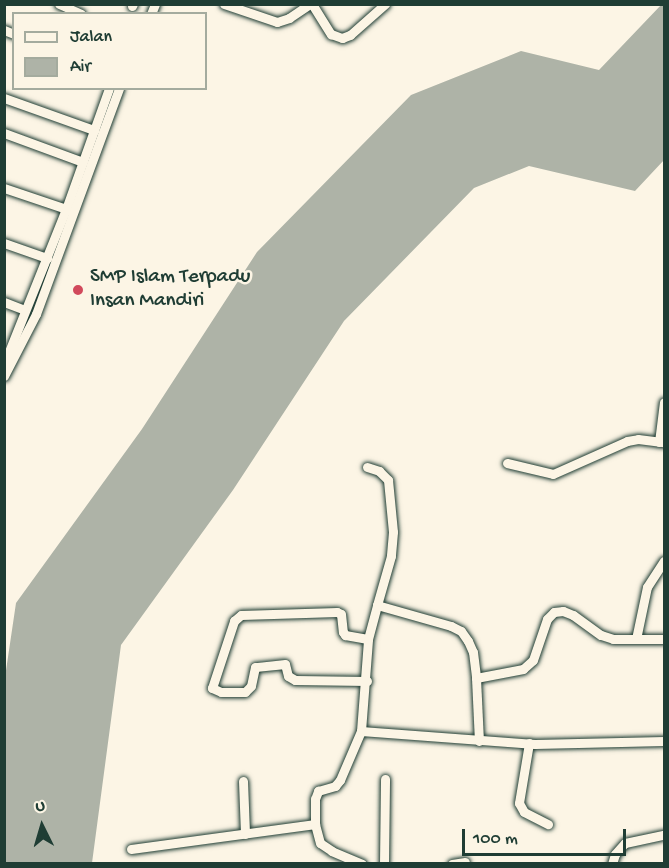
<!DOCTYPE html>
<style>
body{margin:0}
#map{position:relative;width:669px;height:868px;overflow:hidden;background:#fcf5e5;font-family:"Gochi Hand",sans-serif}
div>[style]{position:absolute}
.water>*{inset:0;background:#aeb3a7}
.roads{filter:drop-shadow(0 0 2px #1f3d34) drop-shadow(0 0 2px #1f3d34)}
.street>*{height:9px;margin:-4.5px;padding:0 4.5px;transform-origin:4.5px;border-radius:4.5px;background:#fcf5e5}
.dots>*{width:16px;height:16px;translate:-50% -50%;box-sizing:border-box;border:3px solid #fcf5e5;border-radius:50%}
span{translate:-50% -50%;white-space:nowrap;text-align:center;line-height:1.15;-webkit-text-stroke:5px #fcf5e5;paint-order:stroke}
.poi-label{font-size:21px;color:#1f3d34}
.left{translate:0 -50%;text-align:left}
.frame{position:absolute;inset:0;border:6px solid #1f3d34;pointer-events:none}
.legend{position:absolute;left:12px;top:12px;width:195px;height:78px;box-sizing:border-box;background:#fcf5e5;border:2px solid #a4ab9e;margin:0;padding:8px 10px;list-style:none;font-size:18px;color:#1f3d34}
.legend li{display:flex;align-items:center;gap:12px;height:30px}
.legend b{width:30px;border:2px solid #a4ab9e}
.north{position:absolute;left:12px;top:796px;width:60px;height:60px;-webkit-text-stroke:4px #fcf5e5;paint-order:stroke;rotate:355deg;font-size:16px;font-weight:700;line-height:24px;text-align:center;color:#1f3d34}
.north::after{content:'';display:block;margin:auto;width:21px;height:27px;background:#1f3d34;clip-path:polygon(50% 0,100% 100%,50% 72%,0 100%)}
.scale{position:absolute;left:462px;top:829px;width:164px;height:27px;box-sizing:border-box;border:3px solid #1f3d34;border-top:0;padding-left:8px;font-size:18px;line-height:21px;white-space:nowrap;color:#1f3d34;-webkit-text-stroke:4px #fcf5e5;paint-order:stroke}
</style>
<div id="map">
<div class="water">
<div style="clip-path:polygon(662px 4px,664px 5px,664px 160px,635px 191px,529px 166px,474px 188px,344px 321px,233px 490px,121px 645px,92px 863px,5px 863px,4px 684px,16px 603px,142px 429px,257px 252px,411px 95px,521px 51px,599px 70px)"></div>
</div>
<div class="roads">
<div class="street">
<div style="left:59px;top:4px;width:24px;rotate:24deg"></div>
<div style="left:224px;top:4px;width:56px;rotate:18.8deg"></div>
<div style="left:277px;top:22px;width:13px;rotate:-18deg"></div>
<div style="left:289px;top:18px;width:25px;rotate:-34deg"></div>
<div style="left:312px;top:4px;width:36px;rotate:58deg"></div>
<div style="left:331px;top:34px;width:12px;rotate:20deg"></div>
<div style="left:342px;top:38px;width:9px;rotate:-21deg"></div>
<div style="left:350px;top:35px;width:47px;rotate:-41.5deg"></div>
<div style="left:132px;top:6px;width:2px;rotate:-63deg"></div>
<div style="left:151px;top:14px;width:11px;rotate:-68deg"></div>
<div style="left:4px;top:30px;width:11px;rotate:22deg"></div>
<div style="left:4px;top:98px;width:96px;rotate:19.6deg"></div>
<div style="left:4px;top:133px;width:84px;rotate:20.2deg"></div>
<div style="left:4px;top:188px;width:65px;rotate:18.7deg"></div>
<div style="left:4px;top:243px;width:46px;rotate:19.2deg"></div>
<div style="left:4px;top:302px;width:22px;rotate:21deg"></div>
<div style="left:4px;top:364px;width:167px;rotate:-68.2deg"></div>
<div style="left:66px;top:209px;width:128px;rotate:-70.4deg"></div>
<div style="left:4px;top:376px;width:70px;rotate:-62.7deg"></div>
<div style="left:36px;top:314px;width:241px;rotate:-69.8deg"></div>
<div style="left:659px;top:442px;width:40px;rotate:-82.9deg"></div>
<div style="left:507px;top:463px;width:47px;rotate:13.4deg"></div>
<div style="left:553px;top:474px;width:81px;rotate:-24deg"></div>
<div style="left:627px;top:441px;width:11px;rotate:-10deg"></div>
<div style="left:638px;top:439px;width:26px;rotate:7deg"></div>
<div style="left:367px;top:467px;width:13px;rotate:18deg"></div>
<div style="left:379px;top:471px;width:13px;rotate:45deg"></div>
<div style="left:388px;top:480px;width:52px;rotate:84.5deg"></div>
<div style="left:393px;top:532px;width:24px;rotate:95deg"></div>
<div style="left:391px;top:556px;width:51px;rotate:105.9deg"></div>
<div style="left:377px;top:605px;width:77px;rotate:15.8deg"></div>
<div style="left:451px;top:626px;width:11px;rotate:27deg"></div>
<div style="left:461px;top:631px;width:12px;rotate:55deg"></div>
<div style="left:468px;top:641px;width:12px;rotate:66deg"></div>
<div style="left:473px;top:652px;width:26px;rotate:83deg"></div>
<div style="left:476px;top:678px;width:63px;rotate:87.3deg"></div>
<div style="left:636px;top:639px;width:53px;rotate:-78.1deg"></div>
<div style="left:647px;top:587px;width:31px;rotate:-57deg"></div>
<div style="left:476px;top:678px;width:48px;rotate:-10.8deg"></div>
<div style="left:523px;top:669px;width:13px;rotate:-42deg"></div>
<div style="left:533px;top:660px;width:43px;rotate:-71.1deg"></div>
<div style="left:547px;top:619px;width:10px;rotate:-45deg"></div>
<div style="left:554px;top:612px;width:9px;rotate:-6deg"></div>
<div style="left:563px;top:611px;width:11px;rotate:22deg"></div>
<div style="left:573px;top:615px;width:34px;rotate:36deg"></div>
<div style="left:601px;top:635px;width:13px;rotate:18deg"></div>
<div style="left:613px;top:639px;width:51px"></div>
<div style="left:367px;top:681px;width:72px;rotate:-179.2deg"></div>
<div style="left:295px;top:680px;width:8px;rotate:-150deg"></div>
<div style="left:288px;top:676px;width:12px;rotate:-104deg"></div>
<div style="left:285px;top:664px;width:30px;rotate:174deg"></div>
<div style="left:255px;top:667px;width:19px;rotate:102deg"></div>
<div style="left:251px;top:686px;width:8px;rotate:135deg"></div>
<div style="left:245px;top:692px;width:24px;rotate:180deg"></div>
<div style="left:221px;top:692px;width:10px;rotate:-156deg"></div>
<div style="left:212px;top:688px;width:71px;rotate:-71.8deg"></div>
<div style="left:234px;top:621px;width:9px;rotate:-41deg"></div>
<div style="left:241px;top:615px;width:96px;rotate:-1.8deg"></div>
<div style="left:337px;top:612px;width:4px;rotate:27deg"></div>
<div style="left:341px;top:614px;width:18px;rotate:84deg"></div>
<div style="left:343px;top:632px;width:4px;rotate:56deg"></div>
<div style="left:345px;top:635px;width:23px;rotate:10deg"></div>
<div style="left:361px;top:731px;width:174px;rotate:4.3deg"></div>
<div style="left:535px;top:744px;width:129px;rotate:-1.3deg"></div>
<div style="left:529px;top:743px;width:61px;rotate:99.5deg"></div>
<div style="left:519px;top:803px;width:10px;rotate:61deg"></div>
<div style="left:524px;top:812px;width:27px;rotate:27deg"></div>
<div style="left:243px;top:781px;width:53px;rotate:87.8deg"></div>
<div style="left:131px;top:849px;width:186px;rotate:-7.7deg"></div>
<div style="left:362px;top:864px;width:33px;rotate:-157deg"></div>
<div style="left:332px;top:851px;width:14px;rotate:-146deg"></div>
<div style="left:320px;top:843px;width:20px;rotate:-105deg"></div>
<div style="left:315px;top:824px;width:25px;rotate:-90deg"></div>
<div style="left:315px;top:799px;width:9px;rotate:-69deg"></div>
<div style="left:318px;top:791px;width:18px;rotate:-16deg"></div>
<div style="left:335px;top:786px;width:8px;rotate:-50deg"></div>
<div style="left:340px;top:780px;width:53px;rotate:-66.8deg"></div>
<div style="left:361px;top:731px;width:92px;rotate:-85.6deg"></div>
<div style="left:368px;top:639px;width:35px;rotate:-75deg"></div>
<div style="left:384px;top:864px;width:85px;rotate:-89.3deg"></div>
<div style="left:452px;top:864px;width:13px;rotate:-9deg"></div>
<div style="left:612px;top:864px;width:10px;rotate:-73deg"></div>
<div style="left:615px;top:854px;width:15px;rotate:-48deg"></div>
<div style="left:625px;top:843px;width:40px;rotate:-12deg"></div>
</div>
</div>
<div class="dots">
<div style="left:78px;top:290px;background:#d1495b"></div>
</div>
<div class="poi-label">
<span class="left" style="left:90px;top:290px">SMP Islam Terpadu<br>Insan Mandiri</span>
</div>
<div class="frame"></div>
<ul class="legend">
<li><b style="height:8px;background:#fcf5e5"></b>Jalan</li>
<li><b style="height:16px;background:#aeb3a7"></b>Air</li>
</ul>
<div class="north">U</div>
<div class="scale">100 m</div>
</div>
